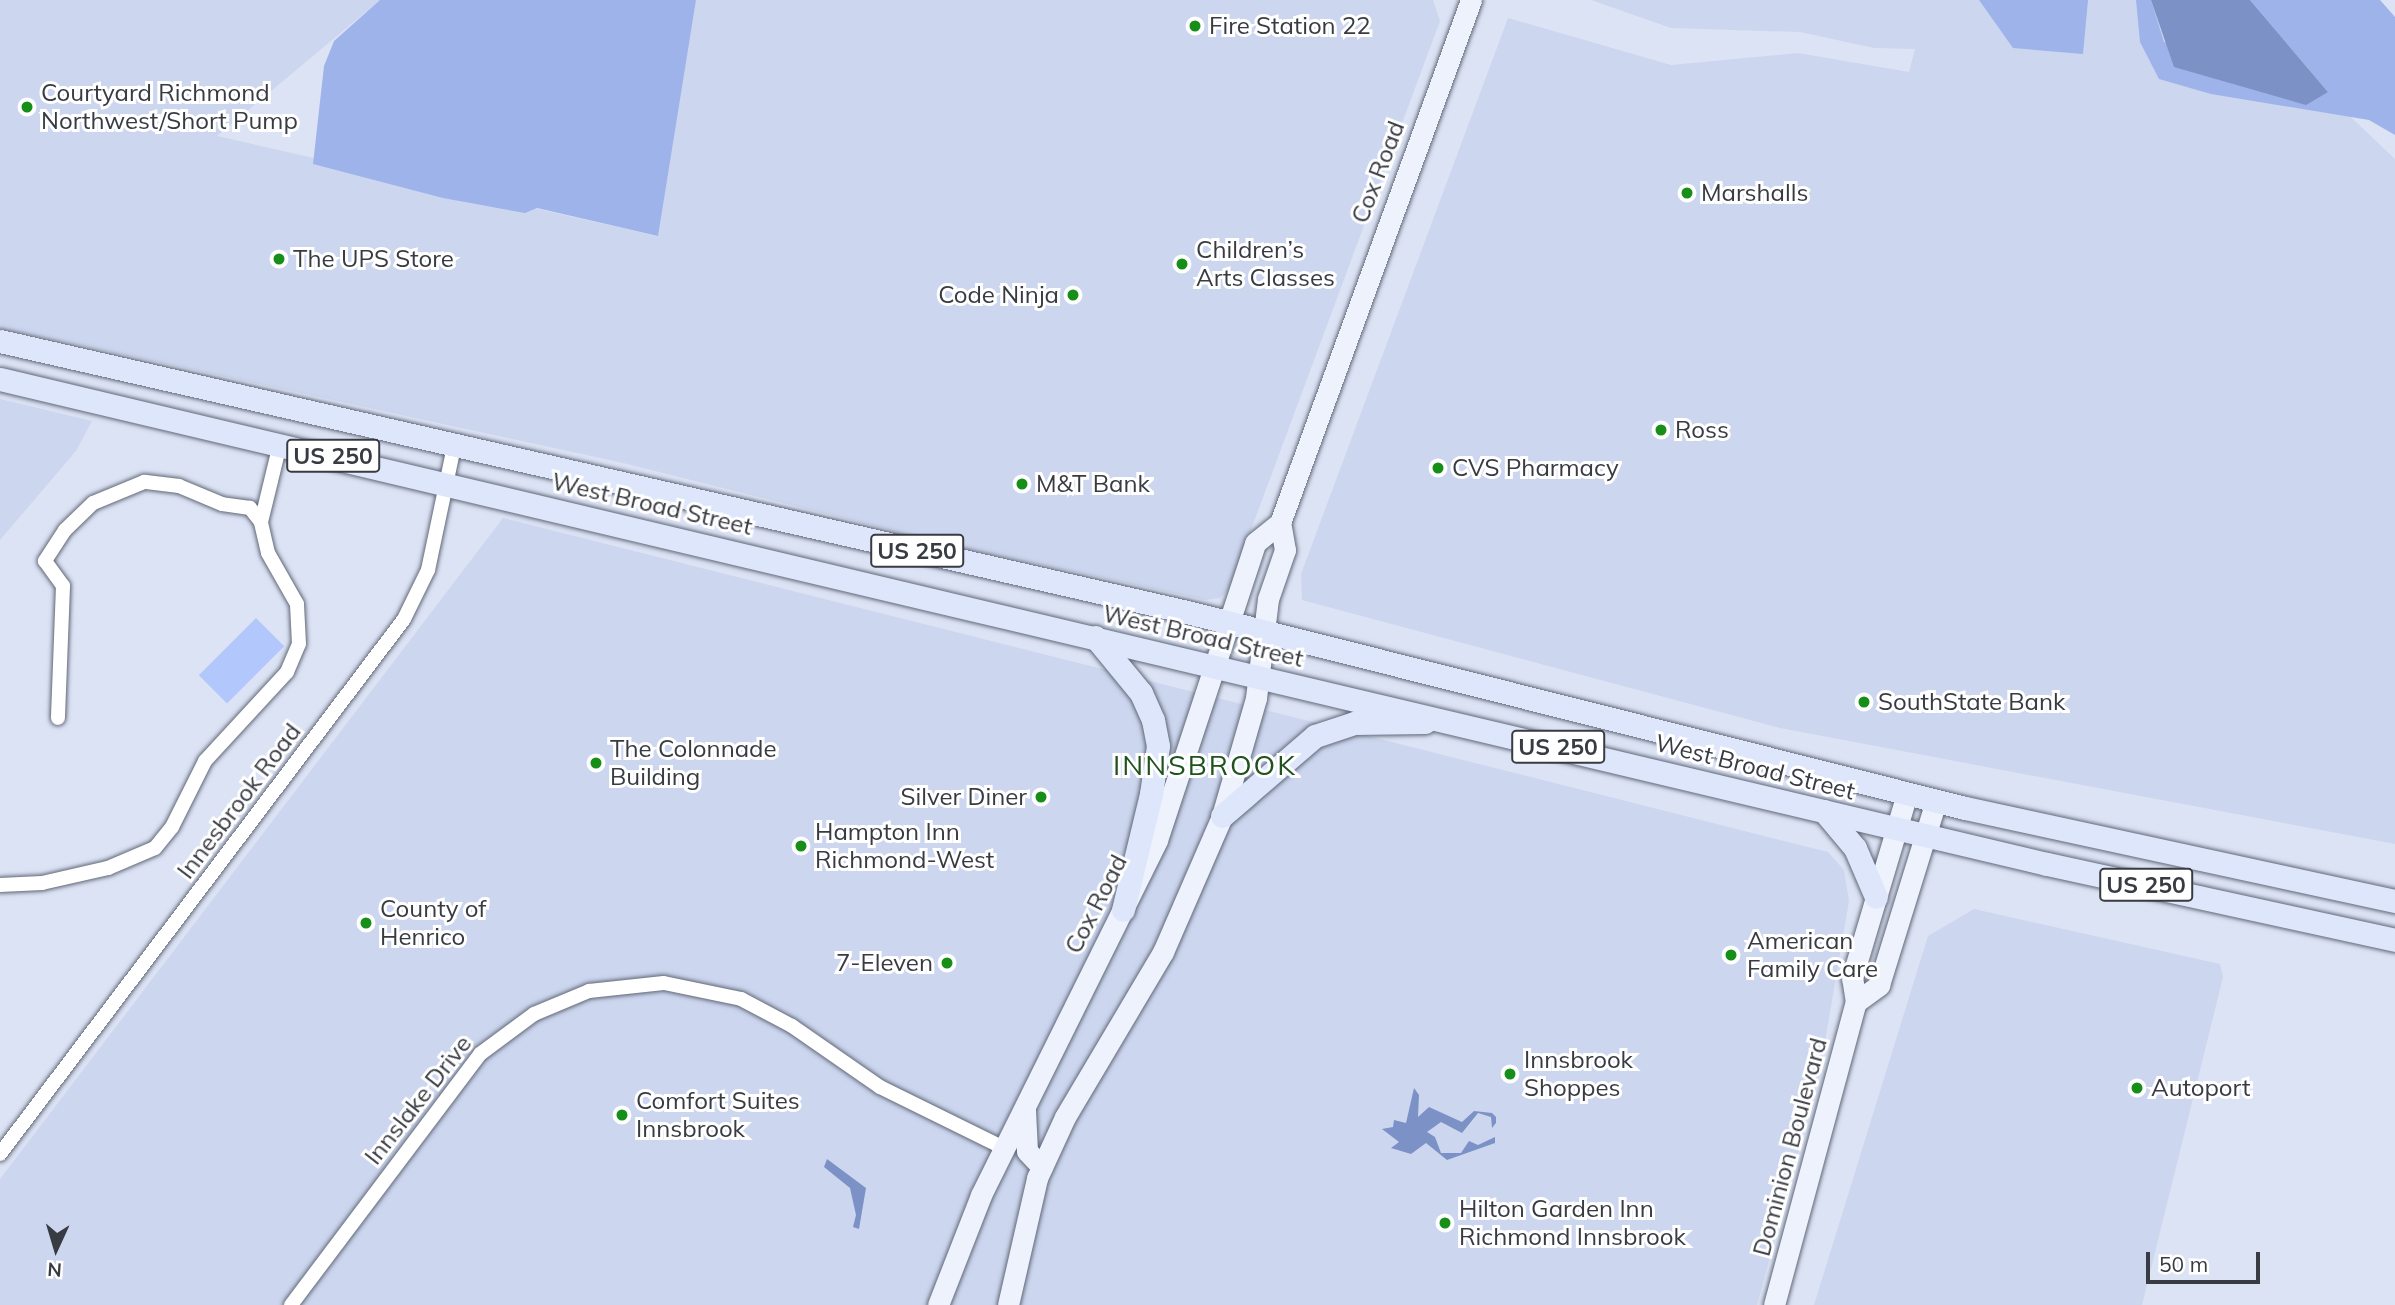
<!DOCTYPE html>
<meta charset="utf-8">
<style>
body{margin:0}
#map{position:relative;width:2395px;height:1305px;overflow:hidden;background:#dce3f5;font-family:Mulish,sans-serif}
div>[style]{position:absolute}
.built>*{inset:0;background:#ccd6ef}
.green>*{inset:0;background:#b2c8fd;transform-origin:0 0}
.forest>*{inset:0;background:#9db3e9}
.water>*{inset:0;background:#7c91c5}
.roads{filter:drop-shadow(0 0 2px #616877) drop-shadow(0 0 2px #616877)}
.street>*{height:14px;margin:-7px;padding:0 7px;transform-origin:7px;border-radius:7px;background:#fff}
.secondary>*{height:21px;margin:-10.5px;padding:0 10.5px;transform-origin:10.5px;border-radius:10.5px;background:#eef2fd}
.primary>*{height:23px;margin:-11.5px;padding:0 11.5px;transform-origin:11.5px;border-radius:11.5px;background:#dde6fb}
.dots>*{width:19px;height:19px;translate:-50% -50%;box-sizing:border-box;border:4px solid #fff;border-radius:50%}
span{translate:-50% -50%;white-space:nowrap;text-align:center;line-height:1.15;-webkit-text-stroke:6px #fff;paint-order:stroke}
.shield-label span{padding:2px 5px;background:#fff;border:2px solid;border-radius:5px;-webkit-text-stroke-width:0}
.shield-label{font-size:23px;color:#383b42;font-weight:700}
.poi-label{font-size:24px;color:#383b42}
.left{translate:0 -50%;text-align:left}
.right{translate:-100% -50%;text-align:right}
.street-label{font-size:24px;color:#383b42}
.quarter-label{font-size:28px;color:#1f521d;letter-spacing:2px}
.north{position:absolute;left:21px;top:1214px;width:70px;height:70px;-webkit-text-stroke:5px #fff;paint-order:stroke;rotate:184deg;font-size:19px;font-weight:700;line-height:28px;text-align:center;color:#383b42}
.north::after{content:'';display:block;margin:auto;width:24px;height:32px;background:#383b42;clip-path:polygon(50% 0,100% 100%,50% 72%,0 100%)}
.scale{position:absolute;left:2146px;top:1252px;width:114px;height:32px;box-sizing:border-box;border:4px solid #383b42;border-top:0;padding-left:9px;font-size:21px;line-height:24px;white-space:nowrap;color:#383b42;-webkit-text-stroke:5px #fff;paint-order:stroke}
</style>
<div id="map">
<div class="built">
<div style="clip-path:polygon(0 0,380px 0,217px 136px,657px 236px,696px 0,1433px 0,1440px 21px,1229px 589px,1220px 598px,1205px 600px,950px 545px,623px 463px,0 328px)"></div>
<div style="clip-path:polygon(1591px 0,2210px 0,2238px 10px,2395px 159px,2395px 844px,1780px 728px,1302px 600px,1301px 574px,1508px 18px,1671px 65px,1798px 53px,1909px 72px,1915px 49px,1874px 48px,1800px 32px,1671px 28px)"></div>
<div style="clip-path:polygon(0 399px,92px 421px,76px 451px,0 540px)"></div>
<div style="clip-path:polygon(503px 518px,1828px 852px,1844px 870px,1849px 901px,1819px 1077px,1757px 1305px,0 1305px,0 1179px)"></div>
<div style="clip-path:polygon(1974px 909px,2220px 964px,2223px 977px,2142px 1305px,1814px 1305px,1928px 936px)"></div>
</div>
<div class="green">
<div style="left:256px;top:618px;width:40px;height:81px;rotate:45deg"></div>
</div>
<div class="forest">
<div style="clip-path:polygon(380px 0,696px 0,658px 236px,537px 208px,525px 213px,443px 198px,313px 164px,324px 66px,334px 41px)"></div>
<div style="clip-path:polygon(1979px 0,2088px 0,2083px 54px,2013px 48px)"></div>
<div style="clip-path:polygon(2136px 0,2151px 0,2164px 42px,2328px 92px,2250px 0,2380px 0,2395px 17px,2395px 135px,2369px 120px,2211px 94px,2159px 79px,2140px 42px)"></div>
</div>
<div class="water">
<div style="clip-path:polygon(2151px 0,2250px 0,2328px 92px,2306px 105px,2174px 67px)"></div>
<div style="clip-path:polygon(1414px 1088px,1419px 1095px,1418px 1117px,1429px 1107px,1462px 1122px,1474px 1111px,1492px 1113px,1496px 1117px,1496px 1123px,1492px 1128px,1491px 1117px,1478px 1113px,1462px 1133px,1441px 1122px,1427px 1132px,1435px 1137px,1441px 1153px,1461px 1153px,1469px 1141px,1478px 1145px,1495px 1137px,1495px 1143px,1447px 1160px,1426px 1143px,1411px 1154px,1391px 1148px,1399px 1142px,1382px 1129px,1393px 1127px,1394px 1120px,1406px 1123px)"></div>
<div style="clip-path:polygon(827px 1159px,866px 1188px,859px 1229px,853px 1227px,856px 1215px,850px 1188px,824px 1167px)"></div>
</div>
<div class="roads">
<div class="street">
<div style="left:261px;top:522px;width:80px;rotate:-76.3deg"></div>
<div style="left:0;top:885px;width:42px;rotate:-2.7deg"></div>
<div style="left:42px;top:883px;width:68px;rotate:-12.8deg"></div>
<div style="left:108px;top:868px;width:51px;rotate:-23.1deg"></div>
<div style="left:155px;top:848px;width:27px;rotate:-51deg"></div>
<div style="left:172px;top:827px;width:74px;rotate:-63.4deg"></div>
<div style="left:205px;top:761px;width:121px;rotate:-47.3deg"></div>
<div style="left:287px;top:672px;width:30px;rotate:-67deg"></div>
<div style="left:299px;top:644px;width:40px;rotate:-92.9deg"></div>
<div style="left:297px;top:604px;width:59px;rotate:-119.6deg"></div>
<div style="left:268px;top:553px;width:32px;rotate:-103deg"></div>
<div style="left:261px;top:522px;width:18px;rotate:-128deg"></div>
<div style="left:250px;top:508px;width:28px;rotate:-172deg"></div>
<div style="left:222px;top:504px;width:47px;rotate:-157.3deg"></div>
<div style="left:179px;top:486px;width:35px;rotate:-173deg"></div>
<div style="left:144px;top:482px;width:55px;rotate:157.6deg"></div>
<div style="left:93px;top:503px;width:39px;rotate:136deg"></div>
<div style="left:65px;top:530px;width:37px;rotate:123deg"></div>
<div style="left:45px;top:561px;width:31px;rotate:54deg"></div>
<div style="left:63px;top:586px;width:132px;rotate:92.2deg"></div>
<div style="left:0;top:1154px;width:670px;rotate:-52.94deg"></div>
<div style="left:404px;top:619px;width:55px;rotate:-63.9deg"></div>
<div style="left:428px;top:570px;width:126px;rotate:-78.1deg"></div>
<div style="left:291px;top:1305px;width:314px;rotate:-53deg"></div>
<div style="left:480px;top:1054px;width:67px;rotate:-36.5deg"></div>
<div style="left:534px;top:1014px;width:60px;rotate:-22.7deg"></div>
<div style="left:589px;top:991px;width:75px;rotate:-6.1deg"></div>
<div style="left:664px;top:983px;width:79px;rotate:11.7deg"></div>
<div style="left:741px;top:999px;width:58px;rotate:27.9deg"></div>
<div style="left:792px;top:1026px;width:107px;rotate:34.7deg"></div>
<div style="left:880px;top:1087px;width:138px;rotate:26.2deg"></div>
</div>
<div class="secondary">
<div style="left:1856px;top:1002px;width:29px;rotate:-36deg"></div>
<div style="left:1879px;top:985px;width:193px;rotate:-72.8deg"></div>
<div style="left:1025px;top:1110px;width:41px;rotate:87.2deg"></div>
<div style="left:1027px;top:1151px;width:22px;rotate:47deg"></div>
<div style="left:938px;top:1305px;width:118px;rotate:-68.6deg"></div>
<div style="left:981px;top:1195px;width:396px;rotate:-63.6deg"></div>
<div style="left:1157px;top:840px;width:313px;rotate:-71.7deg"></div>
<div style="left:1255px;top:543px;width:32px;rotate:-39deg"></div>
<div style="left:1008px;top:1305px;width:130px;rotate:-77.1deg"></div>
<div style="left:1037px;top:1178px;width:67px;rotate:-65.3deg"></div>
<div style="left:1065px;top:1117px;width:192px;rotate:-59.3deg"></div>
<div style="left:1163px;top:952px;width:148px;rotate:-66.5deg"></div>
<div style="left:1222px;top:816px;width:123px;rotate:-73.9deg"></div>
<div style="left:1256px;top:698px;width:100px;rotate:-83.1deg"></div>
<div style="left:1268px;top:599px;width:52px;rotate:-70.9deg"></div>
<div style="left:1285px;top:550px;width:27px;rotate:-100deg"></div>
<div style="left:1280px;top:523px;width:557px;rotate:-69.94deg"></div>
<div style="left:1774px;top:1305px;width:314px;rotate:-74.9deg"></div>
<div style="left:1856px;top:1002px;width:24px;rotate:-99deg"></div>
<div style="left:1852px;top:978px;width:192px;rotate:-73.4deg"></div>
</div>
<div class="primary">
<div style="left:0;top:341px;width:1222px;rotate:12.86deg"></div>
<div style="left:1191px;top:613px;width:798px;rotate:14.14deg"></div>
<div style="left:1965px;top:808px;width:440px;rotate:12.2deg"></div>
<div style="left:0;top:379px;width:2104px;rotate:13.33deg"></div>
<div style="left:2047px;top:864px;width:356px;rotate:12.3deg"></div>
<div style="left:1095px;top:637px;width:72px;rotate:50.6deg"></div>
<div style="left:1141px;top:693px;width:30px;rotate:66deg"></div>
<div style="left:1153px;top:720px;width:26px;rotate:79deg"></div>
<div style="left:1158px;top:746px;width:49px;rotate:98.3deg"></div>
<div style="left:1151px;top:794px;width:119px;rotate:103.6deg"></div>
<div style="left:1824px;top:811px;width:48px;rotate:50deg"></div>
<div style="left:1855px;top:848px;width:53px;rotate:66.8deg"></div>
<div style="left:1222px;top:816px;width:123px;rotate:-40.7deg"></div>
<div style="left:1315px;top:736px;width:41px;rotate:-18.4deg"></div>
<div style="left:1354px;top:723px;width:71px;rotate:-0.8deg"></div>
</div>
</div>
<div class="dots">
<div style="left:1195px;top:26px;background:#178e18"></div>
<div style="left:27px;top:107px;background:#178e18"></div>
<div style="left:1687px;top:193px;background:#178e18"></div>
<div style="left:279px;top:259px;background:#178e18"></div>
<div style="left:1182px;top:264px;background:#178e18"></div>
<div style="left:1073px;top:295px;background:#178e18"></div>
<div style="left:1661px;top:430px;background:#178e18"></div>
<div style="left:1438px;top:468px;background:#178e18"></div>
<div style="left:1022px;top:484px;background:#178e18"></div>
<div style="left:1864px;top:702px;background:#178e18"></div>
<div style="left:596px;top:763px;background:#178e18"></div>
<div style="left:1041px;top:797px;background:#178e18"></div>
<div style="left:801px;top:846px;background:#178e18"></div>
<div style="left:366px;top:923px;background:#178e18"></div>
<div style="left:1731px;top:955px;background:#178e18"></div>
<div style="left:947px;top:963px;background:#178e18"></div>
<div style="left:1510px;top:1074px;background:#178e18"></div>
<div style="left:2137px;top:1088px;background:#178e18"></div>
<div style="left:622px;top:1115px;background:#178e18"></div>
<div style="left:1445px;top:1223px;background:#178e18"></div>
</div>
<div class="shield-label">
<span style="left:333px;top:456px">US 250</span>
<span style="left:917px;top:551px">US 250</span>
<span style="left:1558px;top:747px">US 250</span>
<span style="left:2146px;top:885px">US 250</span>
</div>
<div class="poi-label">
<span class="left" style="left:1209px;top:26px">Fire Station 22</span>
<span class="left" style="left:41px;top:107px">Courtyard Richmond<br>Northwest/Short Pump</span>
<span class="left" style="left:1701px;top:193px">Marshalls</span>
<span class="left" style="left:1196px;top:264px">Children’s<br>Arts Classes</span>
<span class="left" style="left:293px;top:259px">The UPS Store</span>
<span class="right" style="left:1059px;top:295px">Code Ninja</span>
<span class="left" style="left:1675px;top:430px">Ross</span>
<span class="left" style="left:1452px;top:468px">CVS Pharmacy</span>
<span class="left" style="left:1036px;top:484px">M&amp;T Bank</span>
<span class="left" style="left:1878px;top:702px">SouthState Bank</span>
<span class="left" style="left:610px;top:763px">The Colonnade<br>Building</span>
<span class="right" style="left:1027px;top:797px">Silver Diner</span>
<span class="left" style="left:815px;top:846px">Hampton Inn<br>Richmond-West</span>
<span class="left" style="left:380px;top:923px">County of<br>Henrico</span>
<span class="left" style="left:1747px;top:955px">American<br>Family Care</span>
<span class="right" style="left:933px;top:963px">7-Eleven</span>
<span class="left" style="left:1524px;top:1074px">Innsbrook<br>Shoppes</span>
<span class="left" style="left:2151px;top:1088px">Autoport</span>
<span class="left" style="left:636px;top:1115px">Comfort Suites<br>Innsbrook</span>
<span class="left" style="left:1459px;top:1223px">Hilton Garden Inn<br>Richmond Innsbrook</span>
</div>
<div class="street-label">
<span style="left:1378px;top:172px;rotate:-69deg">Cox Road</span>
<span style="left:652px;top:504px;rotate:13deg">West Broad Street</span>
<span style="left:1203px;top:636px;rotate:13deg">West Broad Street</span>
<span style="left:1755px;top:767px;rotate:14deg">West Broad Street</span>
<span style="left:239px;top:801px;rotate:-53deg">Innesbrook Road</span>
<span style="left:1096px;top:904px;rotate:-63deg">Cox Road</span>
<span style="left:418px;top:1100px;rotate:-52deg">Innslake Drive</span>
<span style="left:1790px;top:1147px;rotate:-75deg">Dominion Boulevard</span>
</div>
<div class="quarter-label">
<span style="left:1205px;top:765px">INNSBROOK</span>
</div>
<div class="north">N</div>
<div class="scale">50 m</div>
</div>
